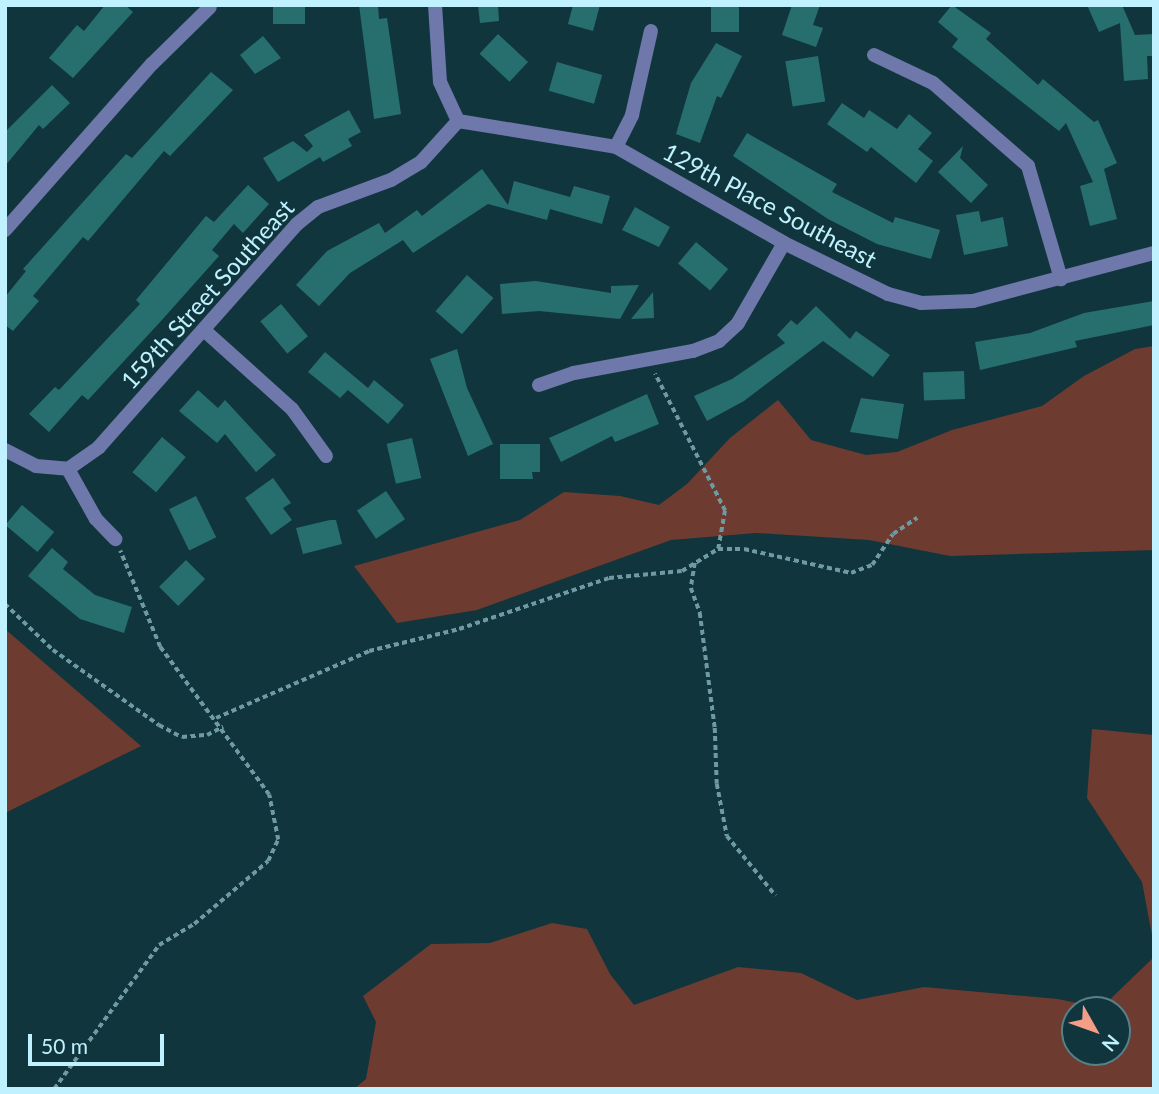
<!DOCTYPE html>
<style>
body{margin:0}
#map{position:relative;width:1159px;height:1094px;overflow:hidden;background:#11353d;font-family:Lato,sans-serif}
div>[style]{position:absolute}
.green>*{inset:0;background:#6d3b2f}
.building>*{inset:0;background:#276f6f;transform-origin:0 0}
.path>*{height:3.5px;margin-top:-1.75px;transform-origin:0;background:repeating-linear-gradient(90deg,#6e9aa4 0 5px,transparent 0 8.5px)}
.street>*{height:14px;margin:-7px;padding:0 7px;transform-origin:7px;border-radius:7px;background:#6e78ab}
span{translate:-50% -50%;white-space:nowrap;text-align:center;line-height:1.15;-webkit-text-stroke:5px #11353d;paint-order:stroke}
.street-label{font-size:24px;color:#bff1fe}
.frame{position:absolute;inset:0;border:7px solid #bff1fe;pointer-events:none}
.north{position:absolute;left:1061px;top:996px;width:70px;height:70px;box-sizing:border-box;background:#11353d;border:2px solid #57808a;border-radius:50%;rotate:130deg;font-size:19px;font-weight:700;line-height:28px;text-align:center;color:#bff1fe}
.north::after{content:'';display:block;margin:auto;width:24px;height:32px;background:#f49e88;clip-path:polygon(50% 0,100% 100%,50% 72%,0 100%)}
.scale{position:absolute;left:28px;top:1034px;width:136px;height:32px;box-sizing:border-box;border:4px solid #bff1fe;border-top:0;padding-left:9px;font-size:21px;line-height:24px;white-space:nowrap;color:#bff1fe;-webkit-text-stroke:5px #11353d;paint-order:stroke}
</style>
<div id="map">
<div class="green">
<div style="clip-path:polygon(1154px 346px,1154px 550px,950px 556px,869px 540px,756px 533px,671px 540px,477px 610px,397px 623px,354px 566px,520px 520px,564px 492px,620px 496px,659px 505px,687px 484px,730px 438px,778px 400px,811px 440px,866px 455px,897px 452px,952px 430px,1042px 406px,1084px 376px,1135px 349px)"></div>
<div style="clip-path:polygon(5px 629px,141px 746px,5px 813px)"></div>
<div style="clip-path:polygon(1092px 729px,1154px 735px,1154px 946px,1142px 882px,1087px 798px)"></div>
<div style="clip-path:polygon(evenodd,552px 923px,587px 929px,610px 974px,634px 1005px,738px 967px,801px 973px,857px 1000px,924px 987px,1058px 999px,1101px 1008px,1154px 957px,1154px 1089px,354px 1089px,366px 1079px,376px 1022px,363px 996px,431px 944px,490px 943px,552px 923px,1075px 1010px,1117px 1010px,1117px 1052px,1075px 1052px,1075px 1010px)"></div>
</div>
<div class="building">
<div style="clip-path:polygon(105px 5px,125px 5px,133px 12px,73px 78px,49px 58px,77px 25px,84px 31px)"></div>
<div style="left:273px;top:5px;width:32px;height:19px"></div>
<div style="clip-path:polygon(359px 5px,378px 5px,379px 19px,387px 18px,401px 114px,374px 119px)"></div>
<div style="clip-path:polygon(478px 5px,498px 5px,499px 21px,480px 23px)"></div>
<div style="clip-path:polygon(573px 5px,600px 5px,593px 31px,568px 24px)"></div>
<div style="left:711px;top:5px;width:28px;height:27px"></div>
<div style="clip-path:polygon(792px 5px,820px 5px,813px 25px,823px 28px,816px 47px,782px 35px)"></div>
<div style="clip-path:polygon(952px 5px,991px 33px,986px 39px,1038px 85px,1043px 79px,1094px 122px,1098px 120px,1117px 163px,1104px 169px,1117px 219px,1090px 226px,1080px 186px,1093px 182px,1066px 123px,1059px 131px,952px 47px,958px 39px,938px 22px)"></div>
<div style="clip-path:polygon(1087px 5px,1122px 5px,1135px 35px,1154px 34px,1154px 56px,1147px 56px,1148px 79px,1124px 81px,1120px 23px,1099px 32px)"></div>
<div style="left:498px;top:34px;width:41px;height:27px;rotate:43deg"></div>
<div style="clip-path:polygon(263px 36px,281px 58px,255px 74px,240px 55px)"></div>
<div style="clip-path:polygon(716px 43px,742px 56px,721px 98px,717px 96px,700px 143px,676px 134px,691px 83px)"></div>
<div style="left:818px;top:56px;width:46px;height:33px;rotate:81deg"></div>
<div style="left:557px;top:62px;width:47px;height:30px;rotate:16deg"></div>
<div style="clip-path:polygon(211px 72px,233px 90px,170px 156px,164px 151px,88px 241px,83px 237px,33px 296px,39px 301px,13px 331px,5px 325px,5px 297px,26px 271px,23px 269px,126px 154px,132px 158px)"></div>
<div style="clip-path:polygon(52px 85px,70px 103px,43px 129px,39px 125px,5px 166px,5px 132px)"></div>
<div style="clip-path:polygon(842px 103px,864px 118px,869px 110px,897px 129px,909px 114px,932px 133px,918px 149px,933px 161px,916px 183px,871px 147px,867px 152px,827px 124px)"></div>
<div style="clip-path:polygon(349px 110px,361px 132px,348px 139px,352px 146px,323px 162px,320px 157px,278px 182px,263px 158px,293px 141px,307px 152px,313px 146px,304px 135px)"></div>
<div style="clip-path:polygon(747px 133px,837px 184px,832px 192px,893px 223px,895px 217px,940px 230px,931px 259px,877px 244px,828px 219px,733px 156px)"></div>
<div style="clip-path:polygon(963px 146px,960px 158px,988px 185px,971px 203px,938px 172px)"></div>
<div style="clip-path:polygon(482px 169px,508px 205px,514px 181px,570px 197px,574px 186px,610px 196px,602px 224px,550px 209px,547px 220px,488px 204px,413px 253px,403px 240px,350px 273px,319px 306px,296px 285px,327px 251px,379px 223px,385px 233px,417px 210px,422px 216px)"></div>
<div style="clip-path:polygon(248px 185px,269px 204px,243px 233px,234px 224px,212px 250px,219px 256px,161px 321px,88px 400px,82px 395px,49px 432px,29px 414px,55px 387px,59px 390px,140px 304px,136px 300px,206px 216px,214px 222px)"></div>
<div style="clip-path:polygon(635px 207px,670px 227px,659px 247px,622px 230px)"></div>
<div style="clip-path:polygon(979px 211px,981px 222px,1003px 217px,1008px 246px,964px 255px,956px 215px)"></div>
<div style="left:696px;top:242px;width:42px;height:28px;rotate:40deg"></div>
<div style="left:467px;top:275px;width:35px;height:48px;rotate:41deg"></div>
<div style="clip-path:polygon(536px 281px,611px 293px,611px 286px,639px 285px,620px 319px,539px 311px,502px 314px,500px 284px)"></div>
<div style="clip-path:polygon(653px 292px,654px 318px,631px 319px)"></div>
<div style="clip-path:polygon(1154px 301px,1154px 325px,1075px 341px,1077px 347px,980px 370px,975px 342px,1030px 333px,1084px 313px)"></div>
<div style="left:281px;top:304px;width:42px;height:27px;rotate:50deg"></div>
<div style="clip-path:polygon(816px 306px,850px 339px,856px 331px,890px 355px,873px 377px,823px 341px,744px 401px,707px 421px,694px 396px,732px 379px,785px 343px,777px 335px,791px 320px,797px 325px)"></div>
<div style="clip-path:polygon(457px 349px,467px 388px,493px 444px,468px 456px,430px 359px)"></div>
<div style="clip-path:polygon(325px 352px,368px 388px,374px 380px,404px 405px,388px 424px,348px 390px,340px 398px,308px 372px)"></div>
<div style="left:964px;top:371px;width:28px;height:41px;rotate:88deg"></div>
<div style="clip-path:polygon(198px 390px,218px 408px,225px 400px,276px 455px,256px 472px,225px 434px,217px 443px,179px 411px)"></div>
<div style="clip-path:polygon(647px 394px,659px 424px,615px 442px,612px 436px,561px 462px,549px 438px)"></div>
<div style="clip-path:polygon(861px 398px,904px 404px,898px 439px,850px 432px)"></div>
<div style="left:162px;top:437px;width:31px;height:46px;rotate:40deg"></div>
<div style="left:412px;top:438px;width:41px;height:26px;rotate:77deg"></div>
<div style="clip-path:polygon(500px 444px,540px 444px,540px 472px,532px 472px,533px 479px,500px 479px)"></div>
<div style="clip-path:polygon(273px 478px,291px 503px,283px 508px,292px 520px,271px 535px,245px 498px)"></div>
<div style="left:386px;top:491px;width:34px;height:35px;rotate:56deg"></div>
<div style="left:196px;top:496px;width:46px;height:30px;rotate:64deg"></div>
<div style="left:22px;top:505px;width:42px;height:26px;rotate:40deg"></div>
<div style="clip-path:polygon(330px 520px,336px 520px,342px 544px,303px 554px,296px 528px)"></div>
<div style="clip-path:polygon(52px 548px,68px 562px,63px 569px,95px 595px,132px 607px,124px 633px,80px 619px,28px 576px)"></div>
<div style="left:186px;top:560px;width:27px;height:38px;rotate:45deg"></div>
</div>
<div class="path">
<div style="left:718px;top:549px;width:26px"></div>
<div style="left:744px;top:549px;width:110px;rotate:12.6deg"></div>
<div style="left:851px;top:573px;width:22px;rotate:-21deg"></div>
<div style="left:872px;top:565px;width:37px;rotate:-56deg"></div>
<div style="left:893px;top:534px;width:29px;rotate:-34deg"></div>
<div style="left:695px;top:563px;width:25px;rotate:99deg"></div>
<div style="left:691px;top:588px;width:27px;rotate:70deg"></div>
<div style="left:700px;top:613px;width:116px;rotate:82.6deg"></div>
<div style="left:715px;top:728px;width:56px;rotate:88deg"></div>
<div style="left:717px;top:784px;width:53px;rotate:79.1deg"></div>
<div style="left:727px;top:836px;width:77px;rotate:50.8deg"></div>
<div style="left:5px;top:604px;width:66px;rotate:43.8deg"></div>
<div style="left:53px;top:650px;width:130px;rotate:35.3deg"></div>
<div style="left:159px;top:725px;width:26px;rotate:28deg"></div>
<div style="left:182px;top:737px;width:25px;rotate:-5deg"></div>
<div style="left:207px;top:735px;width:18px;rotate:-27deg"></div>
<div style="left:216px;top:718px;width:167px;rotate:-23.6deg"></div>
<div style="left:369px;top:651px;width:93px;rotate:-13.7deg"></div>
<div style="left:459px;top:629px;width:158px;rotate:-18.8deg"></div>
<div style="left:609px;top:578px;width:73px;rotate:-5.5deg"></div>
<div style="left:682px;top:571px;width:42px;rotate:-31.4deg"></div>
<div style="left:718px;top:549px;width:39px;rotate:-80deg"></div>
<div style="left:725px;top:511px;width:154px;rotate:-117.1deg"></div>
<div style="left:54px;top:1089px;width:178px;rotate:-53.9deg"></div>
<div style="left:159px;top:945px;width:41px;rotate:-31deg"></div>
<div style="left:194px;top:924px;width:97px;rotate:-40.4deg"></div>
<div style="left:268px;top:861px;width:23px;rotate:-65deg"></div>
<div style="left:278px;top:840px;width:46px;rotate:-101.3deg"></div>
<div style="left:269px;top:795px;width:184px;rotate:-126.4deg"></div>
<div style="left:160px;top:647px;width:104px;rotate:-112.6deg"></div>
</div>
<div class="street">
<div style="left:435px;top:5px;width:77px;rotate:86.3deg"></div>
<div style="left:440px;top:82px;width:43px;rotate:65.2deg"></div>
<div style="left:874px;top:55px;width:65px;rotate:25.4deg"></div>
<div style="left:933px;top:83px;width:126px;rotate:41.1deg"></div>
<div style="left:1028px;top:166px;width:118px;rotate:73.7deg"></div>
<div style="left:458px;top:121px;width:160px;rotate:9.3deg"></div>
<div style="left:616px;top:147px;width:193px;rotate:29.7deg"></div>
<div style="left:784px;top:243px;width:116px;rotate:26.1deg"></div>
<div style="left:888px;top:294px;width:34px;rotate:15deg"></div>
<div style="left:921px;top:303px;width:52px;rotate:-2.2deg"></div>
<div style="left:973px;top:301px;width:187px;rotate:-14.9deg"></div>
<div style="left:616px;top:147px;width:36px;rotate:-63deg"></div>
<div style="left:632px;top:115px;width:86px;rotate:-77.3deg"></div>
<div style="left:5px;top:230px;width:222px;rotate:-48.5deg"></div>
<div style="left:152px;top:64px;width:81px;rotate:-44.5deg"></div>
<div style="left:205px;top:331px;width:117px;rotate:41.9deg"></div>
<div style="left:292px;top:409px;width:58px;rotate:54.1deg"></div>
<div style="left:539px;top:385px;width:37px;rotate:-19deg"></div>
<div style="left:574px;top:373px;width:121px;rotate:-10.5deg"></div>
<div style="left:693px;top:351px;width:28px;rotate:-21deg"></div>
<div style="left:719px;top:341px;width:26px;rotate:-43deg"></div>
<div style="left:738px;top:323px;width:92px;rotate:-60.1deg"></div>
<div style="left:5px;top:450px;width:35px;rotate:27deg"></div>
<div style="left:36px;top:466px;width:32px;rotate:5deg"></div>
<div style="left:68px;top:469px;width:38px;rotate:-35deg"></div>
<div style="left:99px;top:447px;width:298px;rotate:-48.4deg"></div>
<div style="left:297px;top:224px;width:27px;rotate:-39deg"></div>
<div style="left:318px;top:207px;width:78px;rotate:-20.3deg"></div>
<div style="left:391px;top:180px;width:35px;rotate:-31deg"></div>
<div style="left:421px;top:162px;width:55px;rotate:-47.9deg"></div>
<div style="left:68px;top:469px;width:57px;rotate:60.8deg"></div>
<div style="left:96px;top:519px;width:28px;rotate:46deg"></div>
</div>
<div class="street-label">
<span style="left:770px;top:205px;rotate:28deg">129th Place Southeast</span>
<span style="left:207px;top:294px;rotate:-48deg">159th Street Southeast</span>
</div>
<div class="frame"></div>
<div class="north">N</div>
<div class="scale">50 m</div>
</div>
